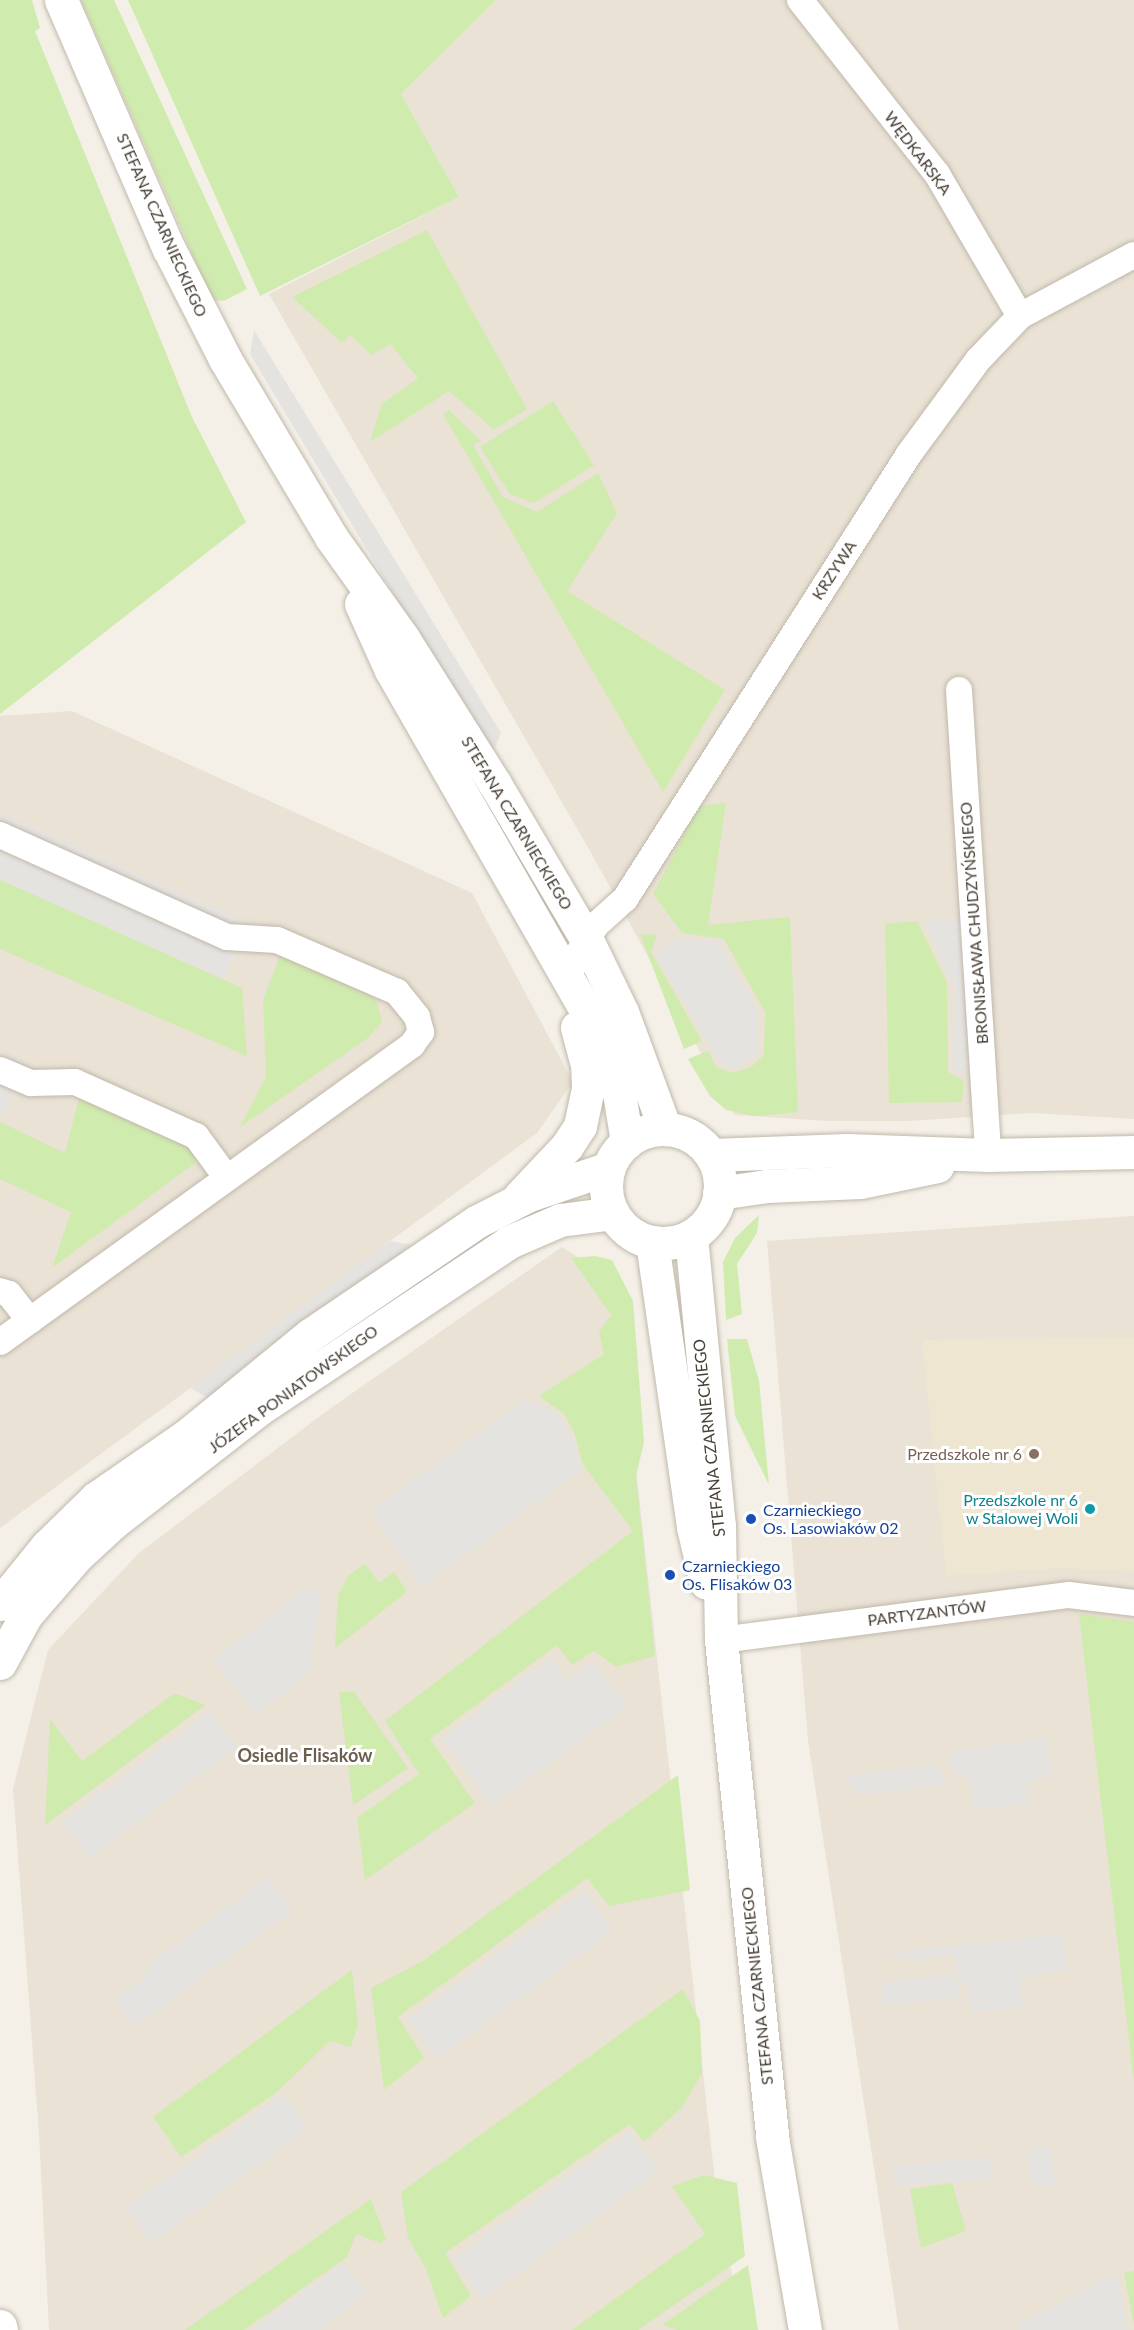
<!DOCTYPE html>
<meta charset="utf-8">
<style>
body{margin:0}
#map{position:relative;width:1134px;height:2330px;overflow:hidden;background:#f4f0e8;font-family:Lato,sans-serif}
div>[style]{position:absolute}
.residential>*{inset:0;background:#e9e2d5}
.education>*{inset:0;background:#eee6d1}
.green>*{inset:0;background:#d0ebae}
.parking>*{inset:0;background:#e5e3e0;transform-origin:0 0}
.roads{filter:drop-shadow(0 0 2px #c1b8aa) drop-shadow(0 0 2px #c1b8aa)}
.minor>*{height:26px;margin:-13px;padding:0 13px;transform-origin:13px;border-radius:13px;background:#fff}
.tertiary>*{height:33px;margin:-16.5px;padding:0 16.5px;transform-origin:16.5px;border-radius:16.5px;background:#fff}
.tertiary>.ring{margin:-16.5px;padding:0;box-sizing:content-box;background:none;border:33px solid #fff;border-radius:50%}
.dots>*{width:16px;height:16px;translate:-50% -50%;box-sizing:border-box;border:3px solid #fff;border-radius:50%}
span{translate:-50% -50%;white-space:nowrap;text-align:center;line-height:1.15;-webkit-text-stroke:6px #fff;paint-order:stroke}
.street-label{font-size:16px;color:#484136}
.education-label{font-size:16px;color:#785e54}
.right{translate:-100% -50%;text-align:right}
.culture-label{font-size:16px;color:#0d838f}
.transit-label{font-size:16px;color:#164399}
.left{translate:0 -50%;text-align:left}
.neighbourhood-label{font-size:18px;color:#6c5f4d;font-weight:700}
</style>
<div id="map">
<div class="residential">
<div style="clip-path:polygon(496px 0,1134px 0,1134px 1119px,1033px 1113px,908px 1121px,828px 1121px,735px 1115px,590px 851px,269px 294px,459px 197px,401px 94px)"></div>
<div style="clip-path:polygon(72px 711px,472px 893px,573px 1082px,537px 1133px,0 1528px,0 716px)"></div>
<div style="clip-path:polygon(1134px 1216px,1134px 2330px,899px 2330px,808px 1741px,767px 1241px)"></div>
<div style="clip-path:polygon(562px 1247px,604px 1274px,621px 1334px,718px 2208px,744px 2330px,49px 2330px,39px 2134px,13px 1789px,48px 1650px,139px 1553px,328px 1410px)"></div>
</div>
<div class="education">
<div style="clip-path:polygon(1134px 1338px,1134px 1572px,1061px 1568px,946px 1576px,922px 1340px)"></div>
</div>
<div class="green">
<div style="clip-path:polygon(0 0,32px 0,40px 28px,35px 31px,192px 417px,246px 522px,0 714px)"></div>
<div style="clip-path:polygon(81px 0,114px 0,247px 289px,224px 301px,214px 300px,209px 292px)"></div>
<div style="clip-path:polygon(128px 0,496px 0,401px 94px,459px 197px,260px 296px)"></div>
<div style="clip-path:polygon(427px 230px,527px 409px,494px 430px,449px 391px,370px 442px,382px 404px,418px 378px,390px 344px,372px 355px,350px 335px,342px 343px,292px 297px)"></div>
<div style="clip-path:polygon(553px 401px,594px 465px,534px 503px,510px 494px,480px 447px)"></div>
<div style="clip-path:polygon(449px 410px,481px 441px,473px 445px,503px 497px,537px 512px,598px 473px,617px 513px,567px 591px,725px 690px,663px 792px,443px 414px)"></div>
<div style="clip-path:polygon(726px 803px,708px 925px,790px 917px,798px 1112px,756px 1116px,726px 1110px,710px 1096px,688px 1059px,708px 1051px,716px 1067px,733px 1073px,751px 1067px,764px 1055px,765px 1012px,724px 939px,682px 933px,653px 894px,699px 806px)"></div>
<div style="clip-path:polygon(0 879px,242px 988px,247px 1056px,0 949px)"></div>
<div style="clip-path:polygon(917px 921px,947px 982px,948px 1072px,964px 1081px,962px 1102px,889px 1103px,885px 924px)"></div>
<div style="clip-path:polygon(640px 934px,657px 935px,651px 952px,702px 1041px,684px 1049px)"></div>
<div style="clip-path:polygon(282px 950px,360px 986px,377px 1002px,382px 1022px,368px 1038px,240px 1127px,266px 1077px,263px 1000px)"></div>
<div style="clip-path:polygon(80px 1094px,193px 1144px,197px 1155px,195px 1163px,52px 1268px,71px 1212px,0 1179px,0 1122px,65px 1153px)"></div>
<div style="clip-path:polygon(759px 1215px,757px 1233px,737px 1264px,742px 1314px,726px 1320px,723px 1262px,735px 1238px)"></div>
<div style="clip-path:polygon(595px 1256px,612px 1260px,633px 1301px,644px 1442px,636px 1476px,655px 1656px,616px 1667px,594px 1651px,572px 1665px,557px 1645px,430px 1739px,475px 1803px,365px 1880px,357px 1818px,419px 1774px,385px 1721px,633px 1531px,583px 1465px,574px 1432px,564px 1414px,539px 1396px,604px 1354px,599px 1332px,611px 1315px,571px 1258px)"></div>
<div style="clip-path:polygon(747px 1339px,759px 1381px,769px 1485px,735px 1416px,727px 1339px)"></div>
<div style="clip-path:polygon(365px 1564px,379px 1583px,394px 1572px,407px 1592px,335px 1648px,338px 1595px,349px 1575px)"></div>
<div style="clip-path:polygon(1079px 1614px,1134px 1622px,1134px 2083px,1092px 1725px)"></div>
<div style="clip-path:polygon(339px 1692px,354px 1692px,408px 1768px,353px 1805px)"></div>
<div style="clip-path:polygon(175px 1693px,205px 1705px,45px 1825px,50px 1719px,82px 1761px)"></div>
<div style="clip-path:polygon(678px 1775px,690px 1890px,609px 1906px,587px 1878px,398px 2017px,424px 2058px,384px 2090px,371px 1988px,423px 1961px)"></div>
<div style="clip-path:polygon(352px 1970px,358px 2025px,351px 2047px,330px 2041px,276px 2093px,181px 2157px,153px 2117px)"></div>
<div style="clip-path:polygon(683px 1989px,700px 2021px,702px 2073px,683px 2106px,644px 2142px,630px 2124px,445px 2253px,471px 2296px,443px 2318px,425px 2267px,408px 2238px,401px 2192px)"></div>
<div style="clip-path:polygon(704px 2175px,737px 2183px,745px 2256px,638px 2330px,572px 2330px,705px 2234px,672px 2186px)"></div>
<div style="clip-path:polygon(952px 2183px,966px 2231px,921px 2248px,910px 2189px)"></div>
<div style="clip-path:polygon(371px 2199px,386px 2239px,380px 2243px,356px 2234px,347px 2257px,244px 2330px,185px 2330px)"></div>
<div style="clip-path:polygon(748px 2265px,758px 2330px,678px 2330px,662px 2325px)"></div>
<div style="clip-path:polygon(1134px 2271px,1134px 2325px,1124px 2273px)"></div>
</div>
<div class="parking">
<div style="clip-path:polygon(254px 330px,501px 733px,491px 757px,250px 354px)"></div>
<div style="left:0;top:812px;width:272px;height:62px;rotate:24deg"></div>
<div style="clip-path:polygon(964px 918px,975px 1077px,953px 1068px,956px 990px,924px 921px)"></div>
<div style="clip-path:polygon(676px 938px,717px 941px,758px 1011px,758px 1053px,735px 1068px,721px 1064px,656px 955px)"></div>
<div style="clip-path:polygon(0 1051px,25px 1063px,3px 1114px,0 1113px)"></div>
<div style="clip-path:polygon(390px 1241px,419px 1246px,216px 1402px,190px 1388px)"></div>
<div style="clip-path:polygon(523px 1401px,547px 1408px,561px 1420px,575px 1445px,581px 1470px,421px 1587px,371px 1511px)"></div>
<div style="clip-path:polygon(311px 1585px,320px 1596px,311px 1671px,255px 1715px,214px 1659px)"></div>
<div style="clip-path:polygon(550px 1658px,567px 1680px,593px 1661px,627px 1706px,492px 1806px,442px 1738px)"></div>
<div style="left:210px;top:1711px;width:45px;height:185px;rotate:53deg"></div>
<div style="clip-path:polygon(1047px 1738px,1053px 1776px,1028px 1780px,1031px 1803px,974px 1810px,970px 1780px,951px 1770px,949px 1752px)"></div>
<div style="clip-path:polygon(937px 1765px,947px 1785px,856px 1795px,846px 1776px)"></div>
<div style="clip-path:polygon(268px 1877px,293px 1910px,135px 2026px,114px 1999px,141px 1981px,154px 1961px)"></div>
<div style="left:584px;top:1891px;width:49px;height:217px;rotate:54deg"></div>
<div style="clip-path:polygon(1063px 1934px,1067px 1970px,1020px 1977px,1022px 2009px,971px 2012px,969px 1987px,962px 1979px,958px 1980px,959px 1997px,884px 2005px,881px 1983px,957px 1974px,954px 1955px,914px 1960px,884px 1953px)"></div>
<div style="left:283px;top:2094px;width:43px;height:194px;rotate:54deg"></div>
<div style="left:629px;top:2132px;width:49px;height:217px;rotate:54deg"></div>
<div style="left:1050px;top:2147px;width:38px;height:24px;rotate:81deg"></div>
<div style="left:990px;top:2157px;width:21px;height:99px;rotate:85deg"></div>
<div style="clip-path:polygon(344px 2263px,367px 2294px,318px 2330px,252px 2330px)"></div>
<div style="clip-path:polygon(1117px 2273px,1127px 2330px,1019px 2330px,1019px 2324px)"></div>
</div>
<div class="roads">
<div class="minor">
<div style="left:800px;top:0;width:221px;rotate:51.8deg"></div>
<div style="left:937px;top:174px;width:164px;rotate:59.7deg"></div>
<div style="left:959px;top:690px;width:466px;rotate:86.4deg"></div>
<div style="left:0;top:835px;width:249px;rotate:24.2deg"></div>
<div style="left:227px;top:937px;width:50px;rotate:3.4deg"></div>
<div style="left:277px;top:940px;width:131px;rotate:23.4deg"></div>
<div style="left:397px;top:992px;width:32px;rotate:51deg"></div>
<div style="left:417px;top:1017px;width:16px;rotate:75deg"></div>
<div style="left:421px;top:1032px;width:16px;rotate:125deg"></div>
<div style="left:412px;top:1045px;width:508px;rotate:144.21deg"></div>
<div style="left:569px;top:978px;width:22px;rotate:-72deg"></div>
<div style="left:576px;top:957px;width:38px;rotate:-58deg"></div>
<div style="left:596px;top:925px;width:39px;rotate:-42deg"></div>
<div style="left:625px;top:899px;width:528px;rotate:-57.45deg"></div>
<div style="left:909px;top:454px;width:117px;rotate:-53.7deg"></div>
<div style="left:978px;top:360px;width:61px;rotate:-46.3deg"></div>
<div style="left:1020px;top:316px;width:129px;rotate:-28.2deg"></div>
<div style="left:0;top:1070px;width:34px;rotate:23deg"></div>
<div style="left:31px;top:1083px;width:44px;rotate:-1.3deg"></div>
<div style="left:75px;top:1082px;width:133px;rotate:24.1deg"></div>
<div style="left:196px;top:1136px;width:52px;rotate:53.6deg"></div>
<div style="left:0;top:1291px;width:9px;rotate:18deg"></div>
<div style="left:9px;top:1294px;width:34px;rotate:52deg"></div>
<div style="left:721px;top:1640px;width:351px;rotate:-7.4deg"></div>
<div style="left:1069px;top:1595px;width:65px;rotate:7deg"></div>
</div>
<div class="tertiary">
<div style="left:61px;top:0;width:271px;rotate:66.6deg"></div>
<div style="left:169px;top:249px;width:123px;rotate:63deg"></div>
<div style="left:225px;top:359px;width:207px;rotate:59.2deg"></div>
<div style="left:331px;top:537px;width:124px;rotate:54.5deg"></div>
<div style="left:403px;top:638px;width:173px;rotate:57.8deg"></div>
<div style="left:495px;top:784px;width:181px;rotate:59.5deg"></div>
<div style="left:587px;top:940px;width:80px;rotate:64.1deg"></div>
<div style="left:622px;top:1012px;width:125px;rotate:69.8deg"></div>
<div style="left:361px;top:604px;width:72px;rotate:65.6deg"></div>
<div style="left:391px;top:670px;width:404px;rotate:60.2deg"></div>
<div style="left:592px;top:1021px;width:77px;rotate:69.4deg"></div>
<div style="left:619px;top:1093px;width:50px;rotate:80.7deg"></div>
<div class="ring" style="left:606px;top:1129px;width:81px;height:81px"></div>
<div style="left:711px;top:1155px;width:135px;rotate:-2.1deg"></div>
<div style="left:846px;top:1150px;width:142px;rotate:2deg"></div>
<div style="left:988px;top:1155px;width:146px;rotate:-1.2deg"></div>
<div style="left:719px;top:1193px;width:49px;rotate:-8.3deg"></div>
<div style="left:767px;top:1186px;width:93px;rotate:-2.5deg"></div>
<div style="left:860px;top:1182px;width:79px;rotate:-11.7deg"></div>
<div style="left:519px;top:1197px;width:70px;rotate:-46.7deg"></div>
<div style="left:567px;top:1146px;width:24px;rotate:-57deg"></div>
<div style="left:580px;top:1126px;width:39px;rotate:-78deg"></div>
<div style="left:588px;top:1088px;width:23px;rotate:-92deg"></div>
<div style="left:587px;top:1065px;width:39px;rotate:-105deg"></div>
<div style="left:691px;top:1236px;width:290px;rotate:84.5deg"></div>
<div style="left:719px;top:1525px;width:115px;rotate:89deg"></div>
<div style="left:721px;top:1640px;width:500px;rotate:84.1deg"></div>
<div style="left:772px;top:2137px;width:196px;rotate:80.3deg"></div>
<div style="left:652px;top:1242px;width:288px;rotate:81.8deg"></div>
<div style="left:693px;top:1527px;width:57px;rotate:76.9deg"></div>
<div style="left:0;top:1604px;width:75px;rotate:-51deg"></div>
<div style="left:47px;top:1546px;width:69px;rotate:-44.4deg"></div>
<div style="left:96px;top:1498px;width:109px;rotate:-34.6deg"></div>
<div style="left:186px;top:1436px;width:160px;rotate:-39.2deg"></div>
<div style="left:310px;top:1335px;width:201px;rotate:-34.2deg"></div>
<div style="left:476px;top:1222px;width:59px;rotate:-27deg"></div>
<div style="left:529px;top:1195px;width:84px;rotate:-18.6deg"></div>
<div style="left:0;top:1663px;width:55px;rotate:-61.6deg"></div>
<div style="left:26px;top:1615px;width:79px;rotate:-49.1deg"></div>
<div style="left:78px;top:1555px;width:49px;rotate:-42.5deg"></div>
<div style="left:114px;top:1522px;width:184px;rotate:-37.9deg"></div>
<div style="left:259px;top:1409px;width:301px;rotate:-33.7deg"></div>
<div style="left:509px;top:1242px;width:56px;rotate:-23.3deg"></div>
<div style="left:560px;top:1220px;width:53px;rotate:-7.5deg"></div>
<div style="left:0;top:2326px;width:4px;rotate:76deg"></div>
</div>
</div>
<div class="dots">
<div style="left:1034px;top:1454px;background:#8d6e63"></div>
<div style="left:1090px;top:1509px;background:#0f9aa8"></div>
<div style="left:751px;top:1519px;background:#1a4fb4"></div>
<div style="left:670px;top:1575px;background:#1a4fb4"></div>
</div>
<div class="street-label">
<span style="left:918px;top:153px;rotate:53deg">WĘDKARSKA</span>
<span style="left:162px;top:225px;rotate:66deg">STEFANA CZARNIECKIEGO</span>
<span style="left:834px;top:570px;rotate:-57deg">KRZYWA</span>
<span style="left:517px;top:823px;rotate:59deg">STEFANA CZARNIECKIEGO</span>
<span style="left:974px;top:923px;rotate:-94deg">BRONISŁAWA CHUDZYŃSKIEGO</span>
<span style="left:293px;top:1389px;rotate:-36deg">JÓZEFA PONIATOWSKIEGO</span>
<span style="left:709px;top:1438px;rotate:-96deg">STEFANA CZARNIECKIEGO</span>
<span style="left:927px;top:1613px;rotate:-7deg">PARTYZANTÓW</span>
<span style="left:757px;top:1986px;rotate:-96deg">STEFANA CZARNIECKIEGO</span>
</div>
<div class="education-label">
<span class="right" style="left:1022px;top:1454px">Przedszkole nr 6</span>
</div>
<div class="culture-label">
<span class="right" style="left:1078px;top:1509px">Przedszkole nr 6<br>w Stalowej Woli</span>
</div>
<div class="transit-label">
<span class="left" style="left:763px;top:1519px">Czarnieckiego<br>Os. Lasowiaków 02</span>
<span class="left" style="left:682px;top:1575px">Czarnieckiego<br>Os. Flisaków 03</span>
</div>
<div class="neighbourhood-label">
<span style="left:305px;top:1755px">Osiedle Flisaków</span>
</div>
</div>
